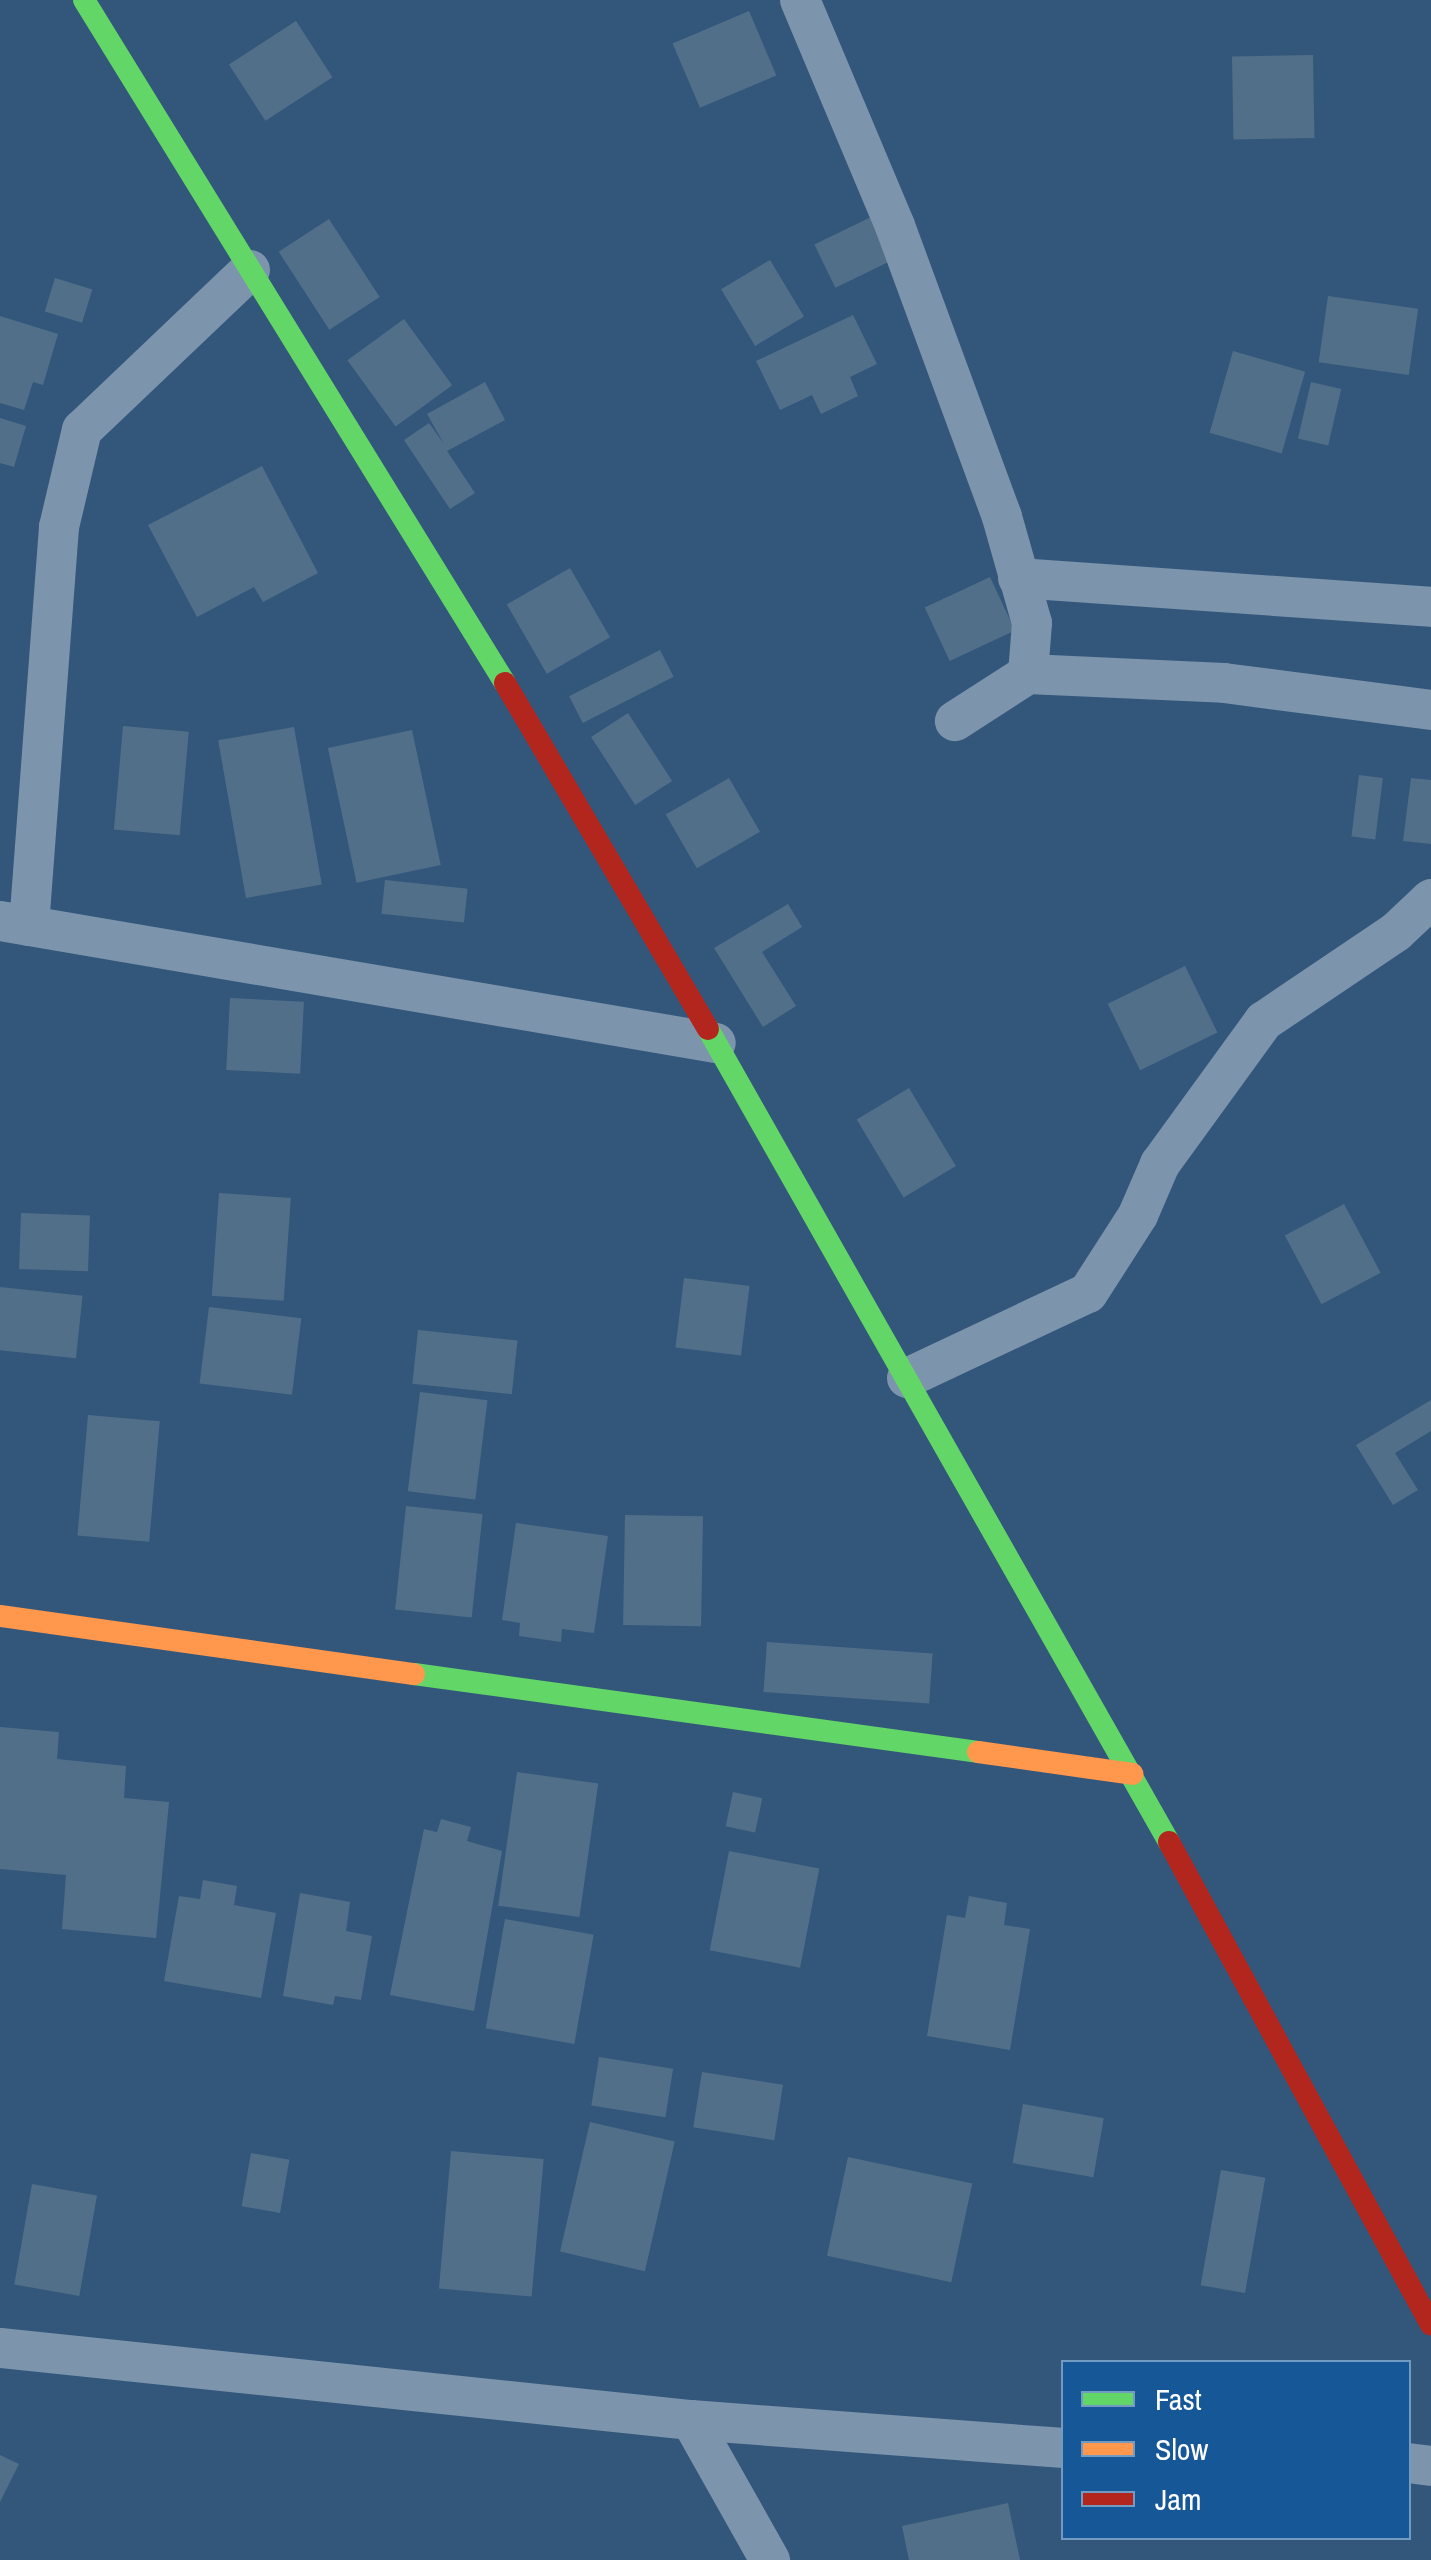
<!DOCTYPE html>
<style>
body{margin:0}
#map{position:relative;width:1431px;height:2560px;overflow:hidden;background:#33577b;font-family:"Archivo Narrow",sans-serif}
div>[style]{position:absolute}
.building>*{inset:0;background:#526f8a;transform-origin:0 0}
.street>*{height:40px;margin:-20px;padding:0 20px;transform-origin:20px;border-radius:20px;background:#7d94ad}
.fast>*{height:22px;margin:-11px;padding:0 11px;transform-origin:11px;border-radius:11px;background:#63d668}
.slow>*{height:22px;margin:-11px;padding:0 11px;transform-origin:11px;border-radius:11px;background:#ff974d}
.jam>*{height:22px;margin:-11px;padding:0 11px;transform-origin:11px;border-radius:11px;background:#b3261e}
span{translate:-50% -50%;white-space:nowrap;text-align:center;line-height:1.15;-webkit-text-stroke:9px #165798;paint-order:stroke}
.legend{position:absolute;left:1061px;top:2360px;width:350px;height:180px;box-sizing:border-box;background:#165798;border:2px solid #739ac1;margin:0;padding:12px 18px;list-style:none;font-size:30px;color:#fff}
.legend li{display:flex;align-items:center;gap:20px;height:50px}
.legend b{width:50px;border:2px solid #739ac1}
</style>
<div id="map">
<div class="building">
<div style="left:749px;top:11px;width:70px;height:83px;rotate:67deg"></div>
<div style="left:296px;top:21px;width:67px;height:80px;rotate:57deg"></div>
<div style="left:1313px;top:55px;width:83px;height:81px;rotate:89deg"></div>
<div style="left:871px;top:217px;width:48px;height:63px;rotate:64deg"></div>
<div style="left:329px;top:219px;width:93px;height:60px;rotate:57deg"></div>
<div style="left:770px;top:260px;width:66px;height:57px;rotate:59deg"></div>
<div style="left:55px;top:278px;width:39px;height:35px;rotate:17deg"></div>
<div style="left:1328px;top:296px;width:91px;height:67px;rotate:8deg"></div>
<div style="clip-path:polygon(853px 315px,877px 364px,850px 377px,858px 396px,821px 414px,812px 395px,780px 410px,756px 361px)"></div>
<div style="clip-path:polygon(0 316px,58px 334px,43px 385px,33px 382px,24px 410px,0 403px)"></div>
<div style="left:404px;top:319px;width:82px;height:70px;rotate:54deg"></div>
<div style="left:1233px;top:351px;width:75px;height:85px;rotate:16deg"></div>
<div style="clip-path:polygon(485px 382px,505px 420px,447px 451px,475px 493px,450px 509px,404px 440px,429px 423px,444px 444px,427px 414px)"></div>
<div style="left:1311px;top:382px;width:31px;height:58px;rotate:13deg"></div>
<div style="clip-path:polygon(0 418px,26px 426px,14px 467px,0 463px)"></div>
<div style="clip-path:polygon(262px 466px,318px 573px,263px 602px,254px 587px,197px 617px,148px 525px)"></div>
<div style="left:570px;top:568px;width:80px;height:73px;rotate:60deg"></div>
<div style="left:990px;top:577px;width:59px;height:72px;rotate:65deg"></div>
<div style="left:660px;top:650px;width:30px;height:102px;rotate:63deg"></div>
<div style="left:628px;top:713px;width:81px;height:44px;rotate:57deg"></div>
<div style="left:123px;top:726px;width:66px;height:104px;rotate:5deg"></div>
<div style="left:294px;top:727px;width:160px;height:77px;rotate:80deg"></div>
<div style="left:412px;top:730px;width:138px;height:86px;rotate:78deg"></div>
<div style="left:1359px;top:775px;width:24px;height:62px;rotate:7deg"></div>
<div style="left:729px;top:778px;width:62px;height:73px;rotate:60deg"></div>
<div style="clip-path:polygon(1411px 778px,1431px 780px,1431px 844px,1403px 841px)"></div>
<div style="left:385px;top:880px;width:83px;height:34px;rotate:6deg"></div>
<div style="clip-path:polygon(788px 904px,802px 927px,762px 952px,796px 1006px,763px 1027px,714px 948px)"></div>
<div style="left:1185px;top:966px;width:74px;height:86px;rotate:64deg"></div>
<div style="left:230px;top:998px;width:74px;height:72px;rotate:3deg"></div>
<div style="left:909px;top:1088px;width:91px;height:61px;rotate:59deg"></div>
<div style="left:219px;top:1193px;width:72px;height:103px;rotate:4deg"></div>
<div style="left:1344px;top:1204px;width:78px;height:67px;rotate:62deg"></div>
<div style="left:21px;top:1213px;width:69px;height:56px;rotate:2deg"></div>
<div style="left:684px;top:1278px;width:66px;height:70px;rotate:7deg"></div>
<div style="left:0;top:1287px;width:83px;height:63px;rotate:6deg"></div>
<div style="left:209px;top:1307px;width:93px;height:77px;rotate:7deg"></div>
<div style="left:418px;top:1330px;width:100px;height:54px;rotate:6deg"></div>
<div style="left:420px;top:1392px;width:68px;height:100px;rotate:7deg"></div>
<div style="clip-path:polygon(1431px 1400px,1431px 1431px,1395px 1453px,1418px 1490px,1393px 1505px,1356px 1445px)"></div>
<div style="left:88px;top:1415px;width:72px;height:121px;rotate:5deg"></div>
<div style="left:406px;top:1506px;width:77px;height:104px;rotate:6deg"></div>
<div style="left:625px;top:1515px;width:78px;height:110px;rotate:1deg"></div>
<div style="clip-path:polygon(516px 1523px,608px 1536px,594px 1633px,562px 1629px,561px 1642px,519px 1636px,520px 1623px,502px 1620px)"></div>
<div style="left:767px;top:1642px;width:166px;height:50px;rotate:4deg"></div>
<div style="clip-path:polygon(0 1727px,59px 1732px,57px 1759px,126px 1766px,124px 1798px,169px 1802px,156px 1938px,62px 1929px,66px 1875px,0 1869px)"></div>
<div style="left:517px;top:1772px;width:82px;height:135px;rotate:8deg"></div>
<div style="left:733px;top:1792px;width:30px;height:35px;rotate:12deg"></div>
<div style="clip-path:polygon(441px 1819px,471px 1827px,467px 1841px,502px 1851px,474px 2011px,390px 1995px,424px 1829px,437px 1832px)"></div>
<div style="left:729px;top:1851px;width:92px;height:101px;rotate:11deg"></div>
<div style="clip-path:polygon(203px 1880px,237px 1886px,234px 1905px,276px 1913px,261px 1998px,164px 1981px,179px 1896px,200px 1899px)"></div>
<div style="clip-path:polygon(300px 1893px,350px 1902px,346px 1931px,372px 1936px,361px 2000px,335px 1996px,333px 2005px,283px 1996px)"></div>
<div style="clip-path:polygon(969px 1896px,1007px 1903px,1004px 1925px,1030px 1929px,1010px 2050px,927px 2036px,947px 1915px,965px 1918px)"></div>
<div style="left:505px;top:1919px;width:90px;height:111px;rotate:10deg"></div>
<div style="left:599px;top:2057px;width:75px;height:49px;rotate:9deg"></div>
<div style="left:702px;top:2072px;width:82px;height:56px;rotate:9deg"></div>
<div style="left:1023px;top:2104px;width:82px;height:60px;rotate:10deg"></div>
<div style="left:590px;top:2122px;width:87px;height:133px;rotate:13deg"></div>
<div style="left:451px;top:2151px;width:93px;height:138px;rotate:5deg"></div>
<div style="left:251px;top:2153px;width:39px;height:54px;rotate:10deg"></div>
<div style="left:848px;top:2157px;width:127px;height:101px;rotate:12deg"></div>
<div style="left:1221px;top:2170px;width:45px;height:117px;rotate:10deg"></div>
<div style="left:32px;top:2184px;width:66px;height:102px;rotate:10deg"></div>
<div style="clip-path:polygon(0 2455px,19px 2464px,0 2502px)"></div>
<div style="clip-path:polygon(1008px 2503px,1020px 2560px,909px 2560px,902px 2526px)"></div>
</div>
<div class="street">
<div style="left:800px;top:0;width:245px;rotate:67.2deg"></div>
<div style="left:895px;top:226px;width:310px;rotate:69.8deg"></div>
<div style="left:1002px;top:517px;width:110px;rotate:74.2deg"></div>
<div style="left:1032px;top:623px;width:51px;rotate:94.5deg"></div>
<div style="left:1028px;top:674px;width:87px;rotate:147.2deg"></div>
<div style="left:1018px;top:578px;width:414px;rotate:4deg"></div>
<div style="left:1028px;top:674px;width:196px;rotate:2.6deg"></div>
<div style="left:1224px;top:683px;width:209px;rotate:7.4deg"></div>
<div style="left:0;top:921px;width:726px;rotate:9.67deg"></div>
<div style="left:29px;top:926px;width:400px;rotate:-85.7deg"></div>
<div style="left:59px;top:527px;width:100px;rotate:-76.7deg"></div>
<div style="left:82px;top:430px;width:232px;rotate:-43.6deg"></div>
<div style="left:907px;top:1378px;width:200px;rotate:-25.2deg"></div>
<div style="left:1088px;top:1293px;width:93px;rotate:-57.3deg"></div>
<div style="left:1138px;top:1215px;width:56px;rotate:-66.7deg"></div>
<div style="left:1160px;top:1164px;width:177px;rotate:-54deg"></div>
<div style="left:1264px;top:1021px;width:159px;rotate:-34deg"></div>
<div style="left:1396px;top:932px;width:48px;rotate:-43.3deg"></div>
<div style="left:0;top:2348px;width:695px;rotate:5.95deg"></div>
<div style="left:691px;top:2420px;width:374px;rotate:4.3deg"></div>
<div style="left:691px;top:2420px;width:161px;rotate:60.6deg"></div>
<div style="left:1408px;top:2463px;width:23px;rotate:7deg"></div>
</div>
<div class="fast">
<div style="left:84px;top:0;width:802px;rotate:58.35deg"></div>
<div style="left:708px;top:1029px;width:935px;rotate:60.45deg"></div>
<div style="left:414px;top:1674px;width:569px;rotate:7.87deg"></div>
</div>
<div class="slow">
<div style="left:0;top:1616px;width:418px;rotate:8deg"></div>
<div style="left:978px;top:1752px;width:156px;rotate:8.1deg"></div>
</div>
<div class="jam">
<div style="left:505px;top:683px;width:401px;rotate:59.6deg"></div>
<div style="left:1169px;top:1842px;width:549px;rotate:61.52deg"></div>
</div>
<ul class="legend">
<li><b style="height:12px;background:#63d668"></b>Fast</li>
<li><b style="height:12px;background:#ff974d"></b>Slow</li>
<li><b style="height:12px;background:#b3261e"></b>Jam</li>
</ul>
</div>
